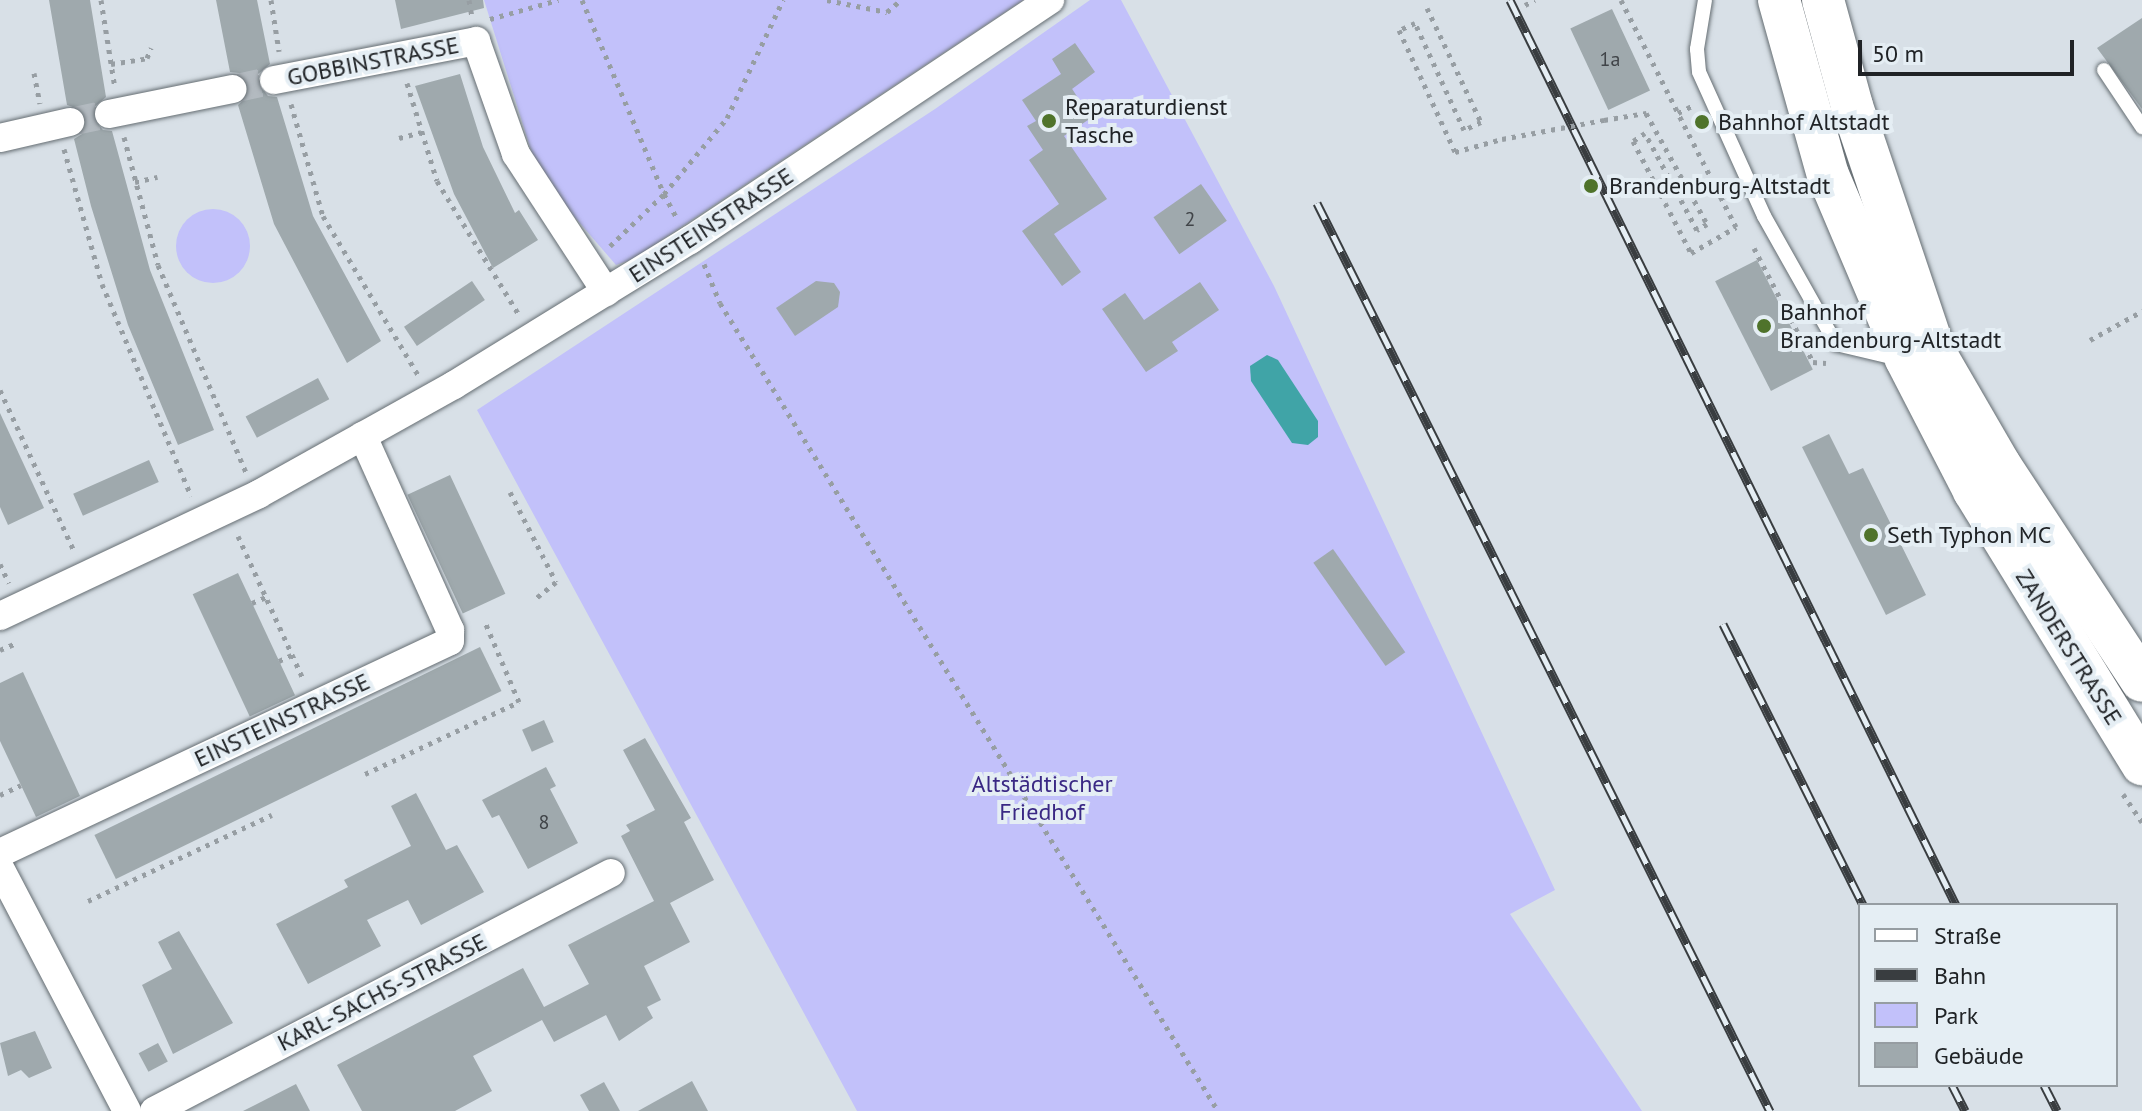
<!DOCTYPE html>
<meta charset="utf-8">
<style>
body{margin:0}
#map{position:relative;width:2142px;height:1111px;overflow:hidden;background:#d8e0e7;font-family:"PT Sans",sans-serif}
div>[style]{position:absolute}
.green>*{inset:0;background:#c2c1fa}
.round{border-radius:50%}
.water>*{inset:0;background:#40a4a7}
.building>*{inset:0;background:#9fa9ad;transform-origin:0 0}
.minor-tunnel>*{height:28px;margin-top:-14px;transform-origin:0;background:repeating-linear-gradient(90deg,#b3bac0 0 28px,transparent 0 42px)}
.path>*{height:5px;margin-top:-2.5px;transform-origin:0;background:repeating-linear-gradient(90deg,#979ea3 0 4px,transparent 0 10px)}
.roads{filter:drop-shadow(0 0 2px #656d72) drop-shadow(0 0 2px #656d72)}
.service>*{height:14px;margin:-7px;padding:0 7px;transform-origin:7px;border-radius:7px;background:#fff}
.minor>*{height:28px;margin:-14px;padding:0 14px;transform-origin:14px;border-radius:14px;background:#fff}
.primary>*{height:42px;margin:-21px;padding:0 21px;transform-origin:21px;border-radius:21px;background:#fff}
.rail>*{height:9px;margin-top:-4.5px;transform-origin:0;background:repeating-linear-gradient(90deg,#e5eef4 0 18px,#393d40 0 36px);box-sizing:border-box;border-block:2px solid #393d40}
.path-bridge>*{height:5px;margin-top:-2.5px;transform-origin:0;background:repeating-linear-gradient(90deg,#979ea3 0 4px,transparent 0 10px)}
.dots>*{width:22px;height:22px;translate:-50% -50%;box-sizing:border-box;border:4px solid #e5eef4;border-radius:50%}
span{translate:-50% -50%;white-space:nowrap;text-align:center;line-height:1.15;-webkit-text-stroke:8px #e5eef4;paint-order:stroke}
.number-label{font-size:20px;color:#404448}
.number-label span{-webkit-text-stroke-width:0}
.street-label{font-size:24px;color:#202326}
.poi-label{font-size:24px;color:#202326}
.left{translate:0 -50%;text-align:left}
.park-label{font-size:24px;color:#3a2884}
.legend{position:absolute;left:1858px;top:903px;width:260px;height:184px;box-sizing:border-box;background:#e5eef4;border:2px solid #969da2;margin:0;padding:10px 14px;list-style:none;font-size:24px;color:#202326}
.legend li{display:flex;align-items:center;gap:16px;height:40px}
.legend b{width:40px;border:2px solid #969da2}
.scale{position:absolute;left:1858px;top:40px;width:216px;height:36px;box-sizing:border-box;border:4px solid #202326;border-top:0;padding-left:10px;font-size:24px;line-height:28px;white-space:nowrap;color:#202326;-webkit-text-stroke:6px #e5eef4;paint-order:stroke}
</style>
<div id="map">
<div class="green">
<div style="clip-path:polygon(484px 0,1023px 0,633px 259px,616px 265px,539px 176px)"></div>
<div style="clip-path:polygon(1090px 0,1121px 0,1274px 286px,1555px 890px,1510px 914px,1642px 1111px,857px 1111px,477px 410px,935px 109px)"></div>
<div class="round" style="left:176px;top:209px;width:74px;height:74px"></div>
</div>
<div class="water">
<div style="clip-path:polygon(1267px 355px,1278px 360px,1318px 421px,1318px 437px,1308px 445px,1292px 443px,1251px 381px,1250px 366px)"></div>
</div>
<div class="building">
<div style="clip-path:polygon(49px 0,90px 0,106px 97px,93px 108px,93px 118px,103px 130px,112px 131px,150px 270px,214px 430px,178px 445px,128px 325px,91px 206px,74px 139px,82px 134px,87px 119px,82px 110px,67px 105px)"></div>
<div style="clip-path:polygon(216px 0,257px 0,270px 64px,258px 74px,258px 84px,268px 96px,277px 97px,313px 216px,381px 341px,347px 363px,274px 224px,238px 105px,249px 95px,249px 85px,239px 73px,230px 72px)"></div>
<div style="clip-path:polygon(395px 0,483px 0,484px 8px,401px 29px)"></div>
<div style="left:1612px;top:9px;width:90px;height:46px;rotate:65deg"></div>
<div style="clip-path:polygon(2142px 18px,2142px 109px,2097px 48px)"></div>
<div style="clip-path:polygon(1075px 43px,1095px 72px,1072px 89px,1067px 81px,1091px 118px,1064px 136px,1107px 199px,1054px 234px,1081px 272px,1062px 286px,1022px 231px,1059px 204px,1029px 160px,1043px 150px,1027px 126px,1036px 121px,1022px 100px,1061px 74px,1052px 59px)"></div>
<div style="clip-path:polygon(460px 74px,483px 147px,515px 213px,519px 210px,538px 240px,493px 268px,454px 194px,415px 86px)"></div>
<div style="left:1201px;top:184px;width:45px;height:58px;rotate:55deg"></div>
<div style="left:1757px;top:260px;width:123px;height:47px;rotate:63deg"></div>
<div style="left:472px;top:281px;width:23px;height:82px;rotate:56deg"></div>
<div style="clip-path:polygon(816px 281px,834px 283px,840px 292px,838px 307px,795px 336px,776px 308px)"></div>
<div style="clip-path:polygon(1200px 282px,1219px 310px,1172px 342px,1178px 351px,1146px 372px,1102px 309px,1125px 293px,1144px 320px)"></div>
<div style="left:318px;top:378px;width:24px;height:82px;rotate:62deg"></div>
<div style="clip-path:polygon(0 413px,44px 508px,8px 525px,0 507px)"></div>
<div style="clip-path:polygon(1829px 434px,1849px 474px,1863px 468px,1926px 595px,1886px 615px,1802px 447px)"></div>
<div style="left:149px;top:460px;width:24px;height:83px;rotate:66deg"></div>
<div style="left:450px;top:475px;width:131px;height:47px;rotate:65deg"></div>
<div style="left:1333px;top:549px;width:126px;height:24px;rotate:55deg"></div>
<div style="left:238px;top:573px;width:135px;height:50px;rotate:65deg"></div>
<div style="left:480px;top:647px;width:49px;height:429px;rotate:64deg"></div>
<div style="clip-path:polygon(23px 672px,80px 796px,36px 817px,0 741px,0 683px)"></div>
<div style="left:544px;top:720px;width:24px;height:24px;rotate:66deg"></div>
<div style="clip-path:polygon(645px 738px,691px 818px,684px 822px,714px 880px,670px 903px,690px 942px,644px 966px,661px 1000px,647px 1007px,653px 1018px,619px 1041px,606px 1015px,554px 1042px,542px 1020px,473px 1056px,492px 1091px,455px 1111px,362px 1111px,337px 1065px,523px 968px,544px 1007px,589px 984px,568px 945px,654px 901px,621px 836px,630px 831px,626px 825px,655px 810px,623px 750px)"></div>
<div style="clip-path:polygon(546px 767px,556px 786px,550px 789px,578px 843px,528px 869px,499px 815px,492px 818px,482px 800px)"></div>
<div style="clip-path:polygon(416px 793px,446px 850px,457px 845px,484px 892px,421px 925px,408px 900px,367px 920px,381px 946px,308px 984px,276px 924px,348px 887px,344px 880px,411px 846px,391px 806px)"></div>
<div style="clip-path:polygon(179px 931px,233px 1023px,173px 1054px,142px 985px,172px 969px,158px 942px)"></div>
<div style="clip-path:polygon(35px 1031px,52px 1068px,29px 1078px,21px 1070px,8px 1076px,0 1043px)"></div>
<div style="left:158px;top:1043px;width:21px;height:22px;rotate:62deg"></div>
<div style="clip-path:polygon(692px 1081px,708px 1111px,638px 1111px)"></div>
<div style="clip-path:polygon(604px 1082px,620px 1111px,589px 1111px,580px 1095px)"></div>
<div style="clip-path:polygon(296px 1084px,310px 1111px,243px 1111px)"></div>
</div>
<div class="minor-tunnel">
<div style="left:233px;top:89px;width:42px;rotate:-12.4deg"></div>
<div style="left:70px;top:122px;width:40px;rotate:-12deg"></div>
</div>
<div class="path">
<div style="left:101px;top:0;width:89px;rotate:81deg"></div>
<div style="left:271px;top:0;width:52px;rotate:81.1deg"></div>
<div style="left:469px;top:0;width:17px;rotate:80deg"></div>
<div style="left:582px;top:0;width:211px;rotate:67.1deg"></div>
<div style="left:664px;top:194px;width:99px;rotate:-50.3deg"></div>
<div style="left:727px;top:118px;width:131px;rotate:-64.6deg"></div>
<div style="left:827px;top:0;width:61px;rotate:11.3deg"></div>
<div style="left:887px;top:12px;width:18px;rotate:-41deg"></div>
<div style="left:1621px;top:0;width:127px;rotate:63.2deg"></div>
<div style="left:1525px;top:5px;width:11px;rotate:-27deg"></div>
<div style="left:1427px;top:8px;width:126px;rotate:64.7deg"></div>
<div style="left:1481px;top:122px;width:19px;rotate:155deg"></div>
<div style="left:1464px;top:130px;width:118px;rotate:-114.6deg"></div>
<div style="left:1415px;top:23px;width:17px;rotate:156deg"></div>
<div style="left:1399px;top:30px;width:134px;rotate:65.3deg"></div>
<div style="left:1455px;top:152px;width:49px;rotate:-15.5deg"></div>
<div style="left:490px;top:19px;width:71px;rotate:-15.6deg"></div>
<div style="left:111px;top:64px;width:36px;rotate:-9deg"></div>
<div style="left:147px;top:58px;width:11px;rotate:-68deg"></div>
<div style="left:34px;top:73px;width:31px;rotate:79deg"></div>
<div style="left:407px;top:83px;width:102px;rotate:73deg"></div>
<div style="left:437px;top:181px;width:155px;rotate:58.5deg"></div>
<div style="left:291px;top:104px;width:116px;rotate:74.1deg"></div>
<div style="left:323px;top:216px;width:185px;rotate:59.1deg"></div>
<div style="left:1604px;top:120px;width:43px;rotate:-9.5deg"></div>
<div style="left:1646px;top:113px;width:127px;rotate:61.2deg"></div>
<div style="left:1707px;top:224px;width:12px;rotate:149deg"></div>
<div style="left:1697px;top:230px;width:110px;rotate:-118.2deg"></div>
<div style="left:1645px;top:133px;width:14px;rotate:146deg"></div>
<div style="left:1633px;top:141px;width:126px;rotate:62.6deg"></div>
<div style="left:1691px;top:253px;width:52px;rotate:-30deg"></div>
<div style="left:1736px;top:227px;width:128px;rotate:-117deg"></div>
<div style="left:1678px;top:113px;width:16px;rotate:-27deg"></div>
<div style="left:124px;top:137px;width:132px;rotate:75.1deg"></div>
<div style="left:158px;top:265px;width:225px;rotate:67deg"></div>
<div style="left:399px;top:138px;width:23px;rotate:-15deg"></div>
<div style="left:64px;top:149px;width:140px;rotate:74.3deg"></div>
<div style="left:102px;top:284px;width:230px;rotate:67.2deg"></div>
<div style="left:135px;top:182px;width:23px;rotate:-13deg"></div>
<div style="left:610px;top:246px;width:75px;rotate:-43.9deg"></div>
<div style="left:664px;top:194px;width:27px;rotate:62deg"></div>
<div style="left:1754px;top:248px;width:128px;rotate:62.6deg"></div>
<div style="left:1813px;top:362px;width:13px;rotate:4deg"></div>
<div style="left:704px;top:264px;width:42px;rotate:67.7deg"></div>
<div style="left:720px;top:303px;width:949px;rotate:58.35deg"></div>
<div style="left:2090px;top:340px;width:60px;rotate:-29.1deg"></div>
<div style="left:0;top:390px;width:177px;rotate:65.3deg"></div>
<div style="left:510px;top:492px;width:101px;rotate:62.9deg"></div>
<div style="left:556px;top:582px;width:28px;rotate:141deg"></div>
<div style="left:238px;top:536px;width:159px;rotate:65.5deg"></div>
<div style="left:0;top:564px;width:21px;rotate:65deg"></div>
<div style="left:252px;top:603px;width:15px;rotate:-23deg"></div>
<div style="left:0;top:650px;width:15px;rotate:-23deg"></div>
<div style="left:279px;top:661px;width:14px;rotate:-25deg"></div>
<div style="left:365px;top:774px;width:170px;rotate:-25.1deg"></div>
<div style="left:519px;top:702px;width:87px;rotate:-113deg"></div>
<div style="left:2123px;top:794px;width:34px;rotate:56deg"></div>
<div style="left:0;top:795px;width:23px;rotate:-25deg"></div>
<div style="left:88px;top:901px;width:203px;rotate:-25.1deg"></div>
</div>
<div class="roads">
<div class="service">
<div style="left:1705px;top:0;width:50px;rotate:99.3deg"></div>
<div style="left:1697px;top:49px;width:23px;rotate:85deg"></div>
<div style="left:1699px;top:72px;width:158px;rotate:65.7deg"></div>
<div style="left:1764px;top:216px;width:147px;rotate:60.6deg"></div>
<div style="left:1836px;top:344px;width:66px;rotate:13.2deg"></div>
<div style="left:2104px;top:70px;width:69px;rotate:56.3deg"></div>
</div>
<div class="minor">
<div style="left:274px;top:80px;width:206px;rotate:-10.9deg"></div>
<div style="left:476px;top:41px;width:120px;rotate:70.5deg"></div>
<div style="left:516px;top:154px;width:165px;rotate:56.9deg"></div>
<div style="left:109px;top:114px;width:126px;rotate:-11.4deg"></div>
<div style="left:0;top:138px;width:72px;rotate:-12.9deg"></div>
<div style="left:0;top:616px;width:286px;rotate:-25.2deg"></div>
<div style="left:259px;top:494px;width:223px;rotate:-29.2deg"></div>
<div style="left:454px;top:385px;width:277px;rotate:-31.6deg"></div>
<div style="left:690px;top:240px;width:433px;rotate:-33.7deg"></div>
<div style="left:0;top:853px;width:497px;rotate:-25.2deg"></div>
<div style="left:450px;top:641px;width:11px;rotate:-90deg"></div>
<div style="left:450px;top:630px;width:213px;rotate:-114.2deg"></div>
<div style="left:0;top:868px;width:274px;rotate:62.4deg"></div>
<div style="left:154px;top:1111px;width:515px;rotate:-27.51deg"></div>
</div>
<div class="primary">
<div style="left:1779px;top:0;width:182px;rotate:74.4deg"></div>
<div style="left:1828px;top:175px;width:200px;rotate:67deg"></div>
<div style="left:1906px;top:359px;width:148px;rotate:62.7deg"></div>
<div style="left:1974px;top:491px;width:321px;rotate:58.4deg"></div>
<div style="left:1823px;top:0;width:110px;rotate:74.7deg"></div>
<div style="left:1852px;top:106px;width:261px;rotate:71.4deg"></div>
<div style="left:1935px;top:353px;width:129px;rotate:59.9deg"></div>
<div style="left:2000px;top:465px;width:258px;rotate:56.7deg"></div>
</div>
</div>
<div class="rail">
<div style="left:1510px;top:0;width:1009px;rotate:63.77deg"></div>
<div style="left:1317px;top:203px;width:1015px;rotate:63.49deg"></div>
<div style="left:1723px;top:624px;width:314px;rotate:63.5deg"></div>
<div style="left:1952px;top:1085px;width:29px;rotate:63deg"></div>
<div style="left:2044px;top:1085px;width:29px;rotate:63deg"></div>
</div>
<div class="path-bridge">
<div style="left:1502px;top:139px;width:104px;rotate:-10.6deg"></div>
</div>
<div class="dots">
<div style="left:1049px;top:121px;background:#4f732b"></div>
<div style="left:1702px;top:122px;background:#4f732b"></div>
<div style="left:1591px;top:186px;background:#4f732b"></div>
<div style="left:1764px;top:326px;background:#4f732b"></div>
<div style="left:1871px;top:535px;background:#4f732b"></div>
</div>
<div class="number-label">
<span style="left:1610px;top:59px">1a</span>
<span style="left:1190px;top:219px">2</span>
<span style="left:544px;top:822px">8</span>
</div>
<div class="street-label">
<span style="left:373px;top:61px;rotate:-11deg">GOBBINSTRASSE</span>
<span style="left:711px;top:225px;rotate:-33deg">EINSTEINSTRASSE</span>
<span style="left:2069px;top:647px;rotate:58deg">ZANDERSTRASSE</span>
<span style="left:282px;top:720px;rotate:-25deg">EINSTEINSTRASSE</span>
<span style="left:382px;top:992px;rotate:-27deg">KARL-SACHS-STRASSE</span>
</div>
<div class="poi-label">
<span class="left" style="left:1065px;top:121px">Reparaturdienst<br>Tasche</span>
<span class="left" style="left:1718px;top:122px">Bahnhof Altstadt</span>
<span class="left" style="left:1609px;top:186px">Brandenburg-Altstadt</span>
<span class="left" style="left:1780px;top:326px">Bahnhof<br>Brandenburg-Altstadt</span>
<span class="left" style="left:1887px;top:535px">Seth Typhon MC</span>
</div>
<div class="park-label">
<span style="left:1042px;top:798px">Altstädtischer<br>Friedhof</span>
</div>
<ul class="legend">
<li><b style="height:10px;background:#fff"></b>Straße</li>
<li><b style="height:10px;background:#393d40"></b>Bahn</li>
<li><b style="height:22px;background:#c2c1fa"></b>Park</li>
<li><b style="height:22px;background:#9fa9ad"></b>Gebäude</li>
</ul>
<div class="scale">50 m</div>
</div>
